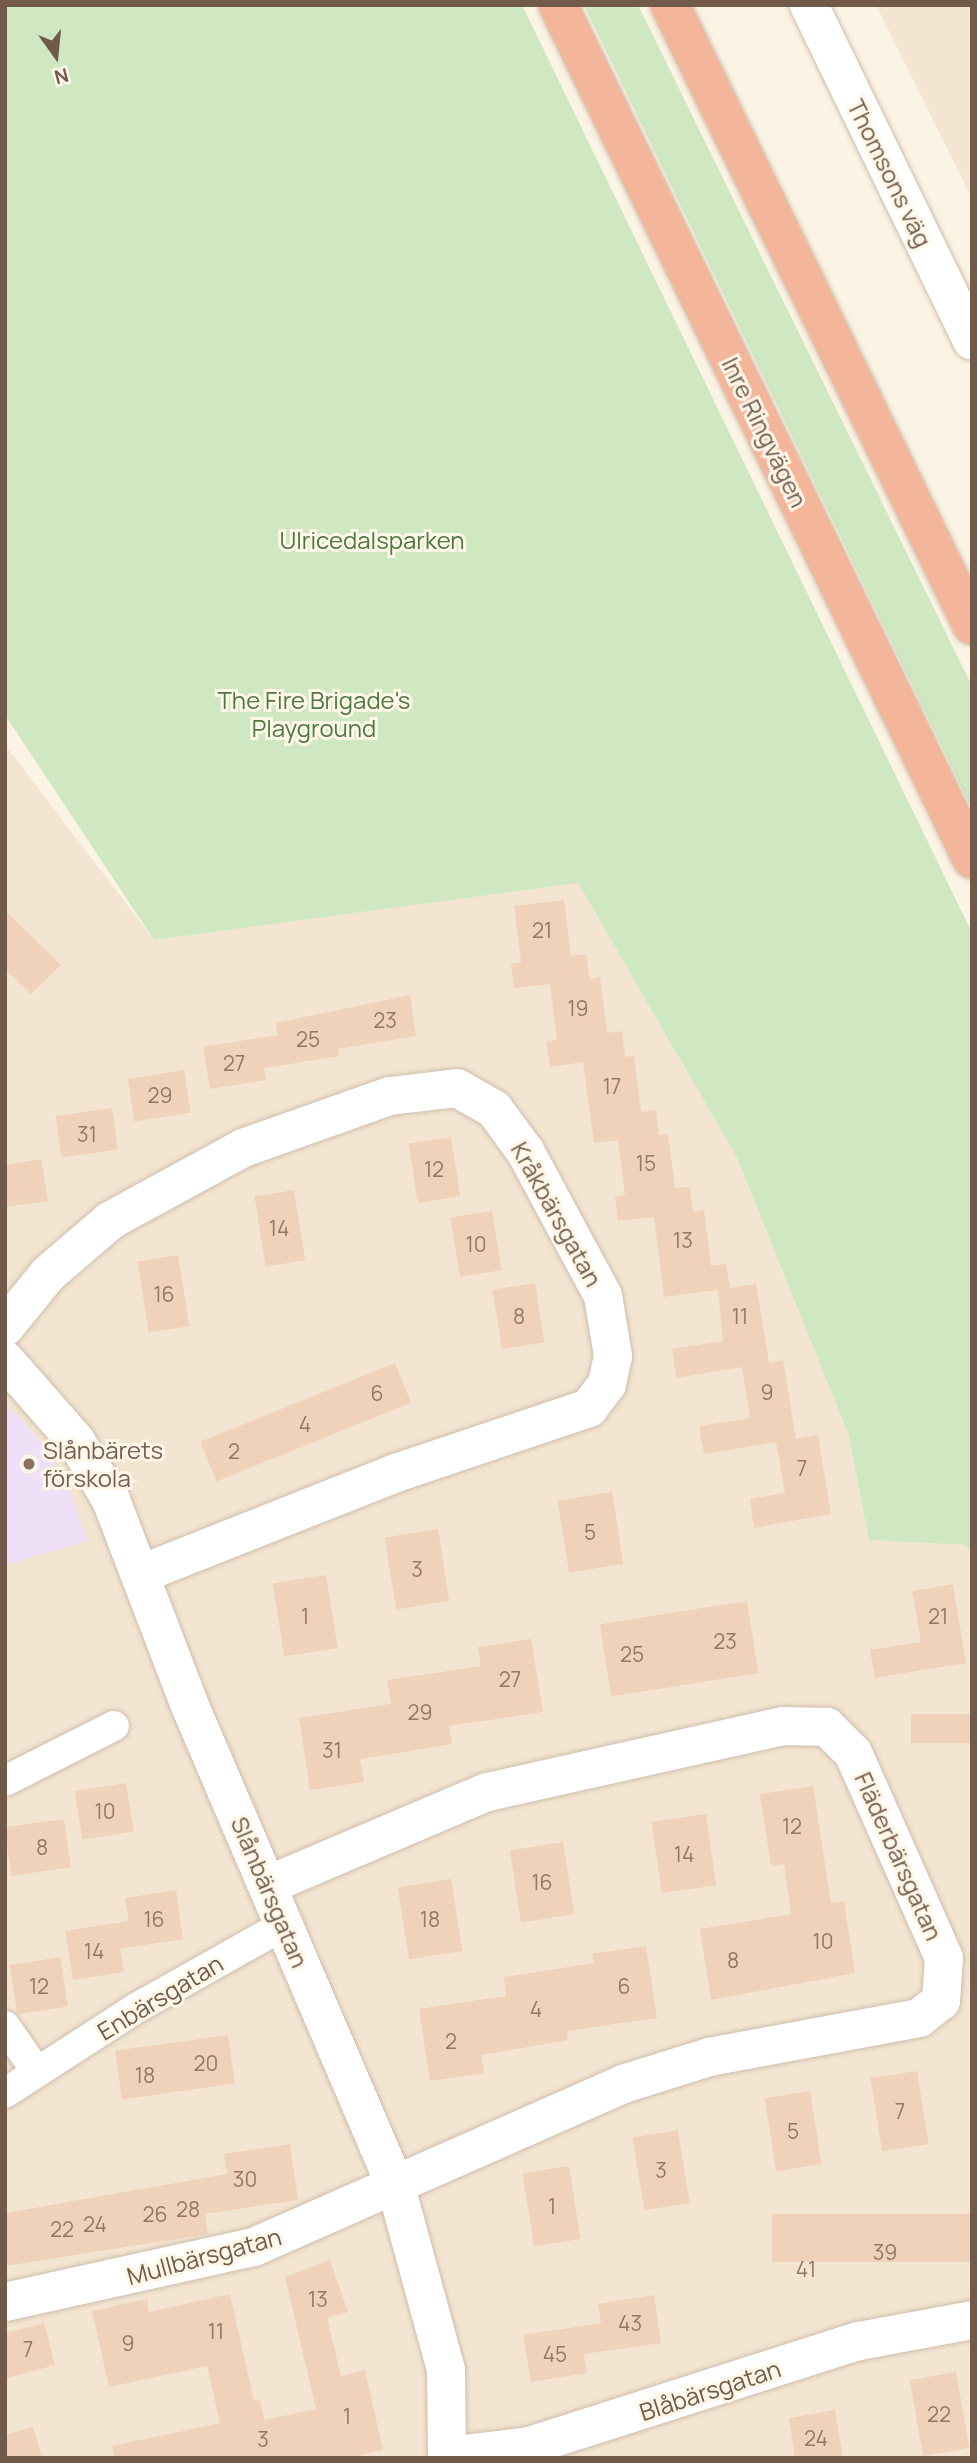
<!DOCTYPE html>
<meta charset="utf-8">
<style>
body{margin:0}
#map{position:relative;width:977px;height:2463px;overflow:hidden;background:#fbf3e3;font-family:Manrope,sans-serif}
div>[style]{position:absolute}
.residential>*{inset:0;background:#f3e5d1}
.education>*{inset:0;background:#f0e0f7}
.green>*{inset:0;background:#d0e8c2}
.building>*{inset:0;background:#f0d2bb;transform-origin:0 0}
.roads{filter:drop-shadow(0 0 2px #cebdad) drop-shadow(0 0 2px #cebdad)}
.pedestrian>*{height:30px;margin:-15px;padding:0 15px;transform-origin:15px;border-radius:15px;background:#fff}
.minor>*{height:38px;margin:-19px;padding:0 19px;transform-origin:19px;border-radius:19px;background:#fff}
.motorway>*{height:38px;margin:-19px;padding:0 19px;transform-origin:19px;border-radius:19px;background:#f4b69b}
.dots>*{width:19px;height:19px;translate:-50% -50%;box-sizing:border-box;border:4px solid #fef7e8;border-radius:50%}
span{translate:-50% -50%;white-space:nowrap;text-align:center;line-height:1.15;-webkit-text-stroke:6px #fef7e8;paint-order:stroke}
.number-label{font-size:21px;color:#927866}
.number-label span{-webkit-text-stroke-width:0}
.street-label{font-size:24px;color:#725a4a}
.park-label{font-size:24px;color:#507842}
.education-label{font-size:24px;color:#785e54}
.left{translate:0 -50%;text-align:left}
.frame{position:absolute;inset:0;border:7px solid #725a4a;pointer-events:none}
.north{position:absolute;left:21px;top:21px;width:70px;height:70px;-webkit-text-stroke:5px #fef7e8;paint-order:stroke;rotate:165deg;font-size:19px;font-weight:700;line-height:28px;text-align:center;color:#725a4a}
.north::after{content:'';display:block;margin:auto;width:24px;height:32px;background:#725a4a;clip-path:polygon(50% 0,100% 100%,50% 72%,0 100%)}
</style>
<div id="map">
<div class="residential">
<div style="clip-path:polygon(876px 5px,972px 5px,972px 198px)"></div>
<div style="clip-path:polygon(5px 745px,154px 940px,578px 883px,736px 1156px,848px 1433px,869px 1540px,966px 1545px,972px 1555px,972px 2458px,5px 2458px)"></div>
</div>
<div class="education">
<div style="clip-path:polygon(5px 1403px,36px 1435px,71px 1493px,87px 1541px,5px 1565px)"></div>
</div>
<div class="green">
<div style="clip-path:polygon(5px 5px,522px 5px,972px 933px,972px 1555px,966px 1545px,869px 1540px,848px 1433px,736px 1156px,578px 883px,154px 940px,5px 715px)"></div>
<div style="clip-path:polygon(584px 5px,638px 5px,972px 686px,972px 809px)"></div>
</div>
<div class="building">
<div style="clip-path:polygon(564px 900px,571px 956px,586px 954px,590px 979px,600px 977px,607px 1033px,622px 1031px,625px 1057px,634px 1056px,641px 1112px,656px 1110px,659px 1135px,668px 1134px,675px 1188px,690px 1187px,693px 1212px,704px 1210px,711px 1266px,726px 1264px,730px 1288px,756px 1284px,769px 1363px,783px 1360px,796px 1439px,818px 1435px,831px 1514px,754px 1528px,750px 1499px,785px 1493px,776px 1442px,704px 1454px,699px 1426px,750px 1418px,742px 1367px,676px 1378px,672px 1349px,723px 1341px,718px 1290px,664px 1297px,654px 1217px,618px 1221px,615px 1197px,625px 1195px,618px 1140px,594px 1143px,583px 1062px,550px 1067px,546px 1041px,557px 1040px,550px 984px,514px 988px,511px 964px,521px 962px,514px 906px)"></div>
<div style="clip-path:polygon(5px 910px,61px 965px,31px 994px,5px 969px)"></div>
<div style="clip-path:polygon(410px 995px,416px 1036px,338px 1049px,339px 1056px,264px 1068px,266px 1080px,210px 1089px,203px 1047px,278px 1035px,276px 1023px)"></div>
<div style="left:184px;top:1070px;width:43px;height:57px;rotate:81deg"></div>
<div style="left:112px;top:1108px;width:42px;height:57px;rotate:82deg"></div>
<div style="left:451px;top:1137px;width:60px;height:43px;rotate:81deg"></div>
<div style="clip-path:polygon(41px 1159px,48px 1201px,5px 1207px,5px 1165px)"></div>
<div style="left:294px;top:1190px;width:71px;height:40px;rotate:81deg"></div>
<div style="left:492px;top:1211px;width:60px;height:42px;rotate:81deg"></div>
<div style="left:178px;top:1255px;width:72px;height:41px;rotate:81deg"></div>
<div style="left:535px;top:1283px;width:60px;height:43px;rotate:81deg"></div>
<div style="left:395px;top:1363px;width:43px;height:210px;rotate:68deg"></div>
<div style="left:612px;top:1492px;width:73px;height:55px;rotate:81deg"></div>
<div style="left:438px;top:1529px;width:73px;height:54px;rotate:81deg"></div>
<div style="left:326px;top:1575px;width:74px;height:54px;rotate:81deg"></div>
<div style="clip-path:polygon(953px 1584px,966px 1663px,875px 1678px,870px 1650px,921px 1642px,912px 1591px)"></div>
<div style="left:747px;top:1601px;width:73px;height:149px;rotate:81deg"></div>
<div style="clip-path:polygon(531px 1639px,543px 1712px,449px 1726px,452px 1744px,360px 1759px,364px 1782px,310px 1790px,299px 1718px,391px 1704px,387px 1680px,481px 1666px,478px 1647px)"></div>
<div style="left:972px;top:1714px;width:29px;height:61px;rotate:90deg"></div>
<div style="left:126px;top:1783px;width:49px;height:52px;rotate:81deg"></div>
<div style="clip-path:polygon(813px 1786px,831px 1903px,844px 1901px,855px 1973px,711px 2000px,700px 1929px,791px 1914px,784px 1864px,771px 1866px,760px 1794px)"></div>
<div style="left:706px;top:1814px;width:72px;height:55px;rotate:82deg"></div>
<div style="left:64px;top:1819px;width:49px;height:60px;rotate:82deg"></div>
<div style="left:563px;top:1842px;width:73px;height:54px;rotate:81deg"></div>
<div style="left:451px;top:1879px;width:73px;height:54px;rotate:81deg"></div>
<div style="clip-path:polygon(176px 1890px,183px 1939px,120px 1949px,124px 1972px,73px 1980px,65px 1931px,129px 1921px,125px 1898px)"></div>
<div style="clip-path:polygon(646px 1946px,657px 2018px,567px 2031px,568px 2040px,481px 2055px,484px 2073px,430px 2081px,419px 2009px,506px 1996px,504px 1977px,594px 1963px,592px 1954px)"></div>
<div style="left:60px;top:1957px;width:50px;height:51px;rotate:81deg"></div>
<div style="left:228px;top:2035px;width:49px;height:114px;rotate:82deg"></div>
<div style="left:917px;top:2071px;width:74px;height:47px;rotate:81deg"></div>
<div style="left:810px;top:2091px;width:74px;height:46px;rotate:81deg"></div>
<div style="left:678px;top:2130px;width:74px;height:46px;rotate:81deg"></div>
<div style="clip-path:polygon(290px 2144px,298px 2200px,205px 2214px,208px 2234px,5px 2266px,5px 2213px,227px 2174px,224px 2154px)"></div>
<div style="left:569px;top:2166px;width:74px;height:47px;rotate:81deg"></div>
<div style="left:972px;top:2214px;width:48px;height:200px;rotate:90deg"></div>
<div style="clip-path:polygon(330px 2260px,348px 2312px,327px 2318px,341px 2376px,365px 2370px,383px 2450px,348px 2458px,114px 2458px,112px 2446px,220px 2423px,207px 2366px,109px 2387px,92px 2311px,147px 2299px,149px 2312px,230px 2294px,254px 2401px,260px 2399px,264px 2420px,316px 2409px,285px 2277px)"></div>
<div style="clip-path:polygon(654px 2295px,661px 2343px,584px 2354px,587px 2373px,531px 2382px,523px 2335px,601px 2323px,598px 2304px)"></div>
<div style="clip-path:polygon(44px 2323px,55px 2365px,5px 2379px,5px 2333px)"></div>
<div style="left:956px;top:2372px;width:77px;height:47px;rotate:80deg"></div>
<div style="clip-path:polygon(835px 2410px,843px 2458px,795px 2458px,789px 2418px)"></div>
<div style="clip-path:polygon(33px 2427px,42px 2458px,5px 2458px,5px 2435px)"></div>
</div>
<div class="roads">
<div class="pedestrian">
<div style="left:5px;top:1781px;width:122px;rotate:-26.8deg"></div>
<div style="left:5px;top:2026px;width:56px;rotate:55.2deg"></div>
<div style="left:5px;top:2093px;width:158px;rotate:-32.9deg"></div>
<div style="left:138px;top:2007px;width:167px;rotate:-29.3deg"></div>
</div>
<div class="minor">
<div style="left:809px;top:5px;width:373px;rotate:64.1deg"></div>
<div style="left:5px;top:1327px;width:68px;rotate:-50.9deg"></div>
<div style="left:48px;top:1274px;width:83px;rotate:-40.6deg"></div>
<div style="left:111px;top:1220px;width:150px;rotate:-28.6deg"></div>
<div style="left:243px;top:1148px;width:156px;rotate:-19.5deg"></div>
<div style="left:390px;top:1096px;width:67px;rotate:-6.8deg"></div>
<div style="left:457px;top:1088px;width:43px;rotate:29.6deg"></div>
<div style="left:494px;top:1109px;width:52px;rotate:53.6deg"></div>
<div style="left:525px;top:1151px;width:165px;rotate:61.7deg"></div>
<div style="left:603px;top:1296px;width:61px;rotate:80.5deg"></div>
<div style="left:613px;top:1356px;width:29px;rotate:102deg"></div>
<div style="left:607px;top:1384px;width:30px;rotate:127deg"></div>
<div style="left:589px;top:1408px;width:204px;rotate:161.4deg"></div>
<div style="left:396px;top:1473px;width:272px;rotate:158.4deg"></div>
<div style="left:5px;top:1360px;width:108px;rotate:48.8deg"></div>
<div style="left:76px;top:1441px;width:69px;rotate:59.3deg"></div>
<div style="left:111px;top:1500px;width:221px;rotate:69deg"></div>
<div style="left:190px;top:1706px;width:523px;rotate:66.82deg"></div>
<div style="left:396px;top:2187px;width:190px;rotate:74.7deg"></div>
<div style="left:446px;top:2370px;width:88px;rotate:89.3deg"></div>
<div style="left:5px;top:2302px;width:255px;rotate:-12.5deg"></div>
<div style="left:254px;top:2247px;width:403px;rotate:-23.8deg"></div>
<div style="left:623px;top:2084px;width:90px;rotate:-17.4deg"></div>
<div style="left:709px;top:2057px;width:214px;rotate:-10.5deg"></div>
<div style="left:919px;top:2018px;width:28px;rotate:-38deg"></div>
<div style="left:941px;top:2001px;width:43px;rotate:-86deg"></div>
<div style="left:944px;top:1958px;width:224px;rotate:-113.9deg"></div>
<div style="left:853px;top:1753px;width:37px;rotate:-135deg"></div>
<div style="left:827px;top:1727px;width:44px;rotate:-178.7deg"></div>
<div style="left:783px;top:1726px;width:303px;rotate:167.4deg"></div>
<div style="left:487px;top:1792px;width:238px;rotate:157deg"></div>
<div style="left:448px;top:2456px;width:82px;rotate:-7deg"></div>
<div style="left:529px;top:2446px;width:346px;rotate:-17.7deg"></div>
<div style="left:859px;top:2341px;width:115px;rotate:-10.5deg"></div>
</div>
<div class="motorway">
<div style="left:558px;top:5px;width:949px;rotate:64.14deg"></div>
<div style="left:670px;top:5px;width:690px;rotate:64.03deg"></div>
</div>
</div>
<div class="dots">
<div style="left:29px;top:1464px;background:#8d6e63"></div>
</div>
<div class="number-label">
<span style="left:542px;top:930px">21</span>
<span style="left:578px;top:1008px">19</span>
<span style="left:385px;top:1020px">23</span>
<span style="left:308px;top:1039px">25</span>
<span style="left:234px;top:1063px">27</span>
<span style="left:612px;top:1086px">17</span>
<span style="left:160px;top:1095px">29</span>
<span style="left:87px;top:1134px">31</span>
<span style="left:646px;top:1163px">15</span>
<span style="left:434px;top:1169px">12</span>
<span style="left:279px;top:1228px">14</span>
<span style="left:683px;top:1240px">13</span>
<span style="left:476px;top:1244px">10</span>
<span style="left:164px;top:1294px">16</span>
<span style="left:519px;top:1316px">8</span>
<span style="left:740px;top:1316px">11</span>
<span style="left:767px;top:1392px">9</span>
<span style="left:377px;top:1393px">6</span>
<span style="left:305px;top:1424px">4</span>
<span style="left:234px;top:1451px">2</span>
<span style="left:802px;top:1468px">7</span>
<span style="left:590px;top:1532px">5</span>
<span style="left:417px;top:1569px">3</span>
<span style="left:305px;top:1616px">1</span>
<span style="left:938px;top:1616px">21</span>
<span style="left:725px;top:1641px">23</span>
<span style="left:632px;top:1654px">25</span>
<span style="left:510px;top:1679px">27</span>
<span style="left:420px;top:1712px">29</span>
<span style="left:332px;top:1750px">31</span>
<span style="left:105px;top:1811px">10</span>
<span style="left:792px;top:1826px">12</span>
<span style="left:42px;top:1847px">8</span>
<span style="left:684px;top:1854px">14</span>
<span style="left:542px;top:1882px">16</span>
<span style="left:154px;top:1919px">16</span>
<span style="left:430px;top:1919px">18</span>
<span style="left:823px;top:1941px">10</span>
<span style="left:94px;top:1951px">14</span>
<span style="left:733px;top:1960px">8</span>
<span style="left:39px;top:1986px">12</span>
<span style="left:624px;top:1986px">6</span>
<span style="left:536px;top:2009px">4</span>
<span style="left:451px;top:2041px">2</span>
<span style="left:206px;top:2063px">20</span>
<span style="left:145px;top:2075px">18</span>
<span style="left:900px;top:2111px">7</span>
<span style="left:793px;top:2131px">5</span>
<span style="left:661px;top:2170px">3</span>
<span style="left:245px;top:2179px">30</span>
<span style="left:552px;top:2206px">1</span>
<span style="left:188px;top:2209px">28</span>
<span style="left:155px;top:2214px">26</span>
<span style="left:95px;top:2224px">24</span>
<span style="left:62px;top:2229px">22</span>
<span style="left:885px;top:2252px">39</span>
<span style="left:806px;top:2269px">41</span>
<span style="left:318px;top:2299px">13</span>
<span style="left:630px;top:2323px">43</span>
<span style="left:216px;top:2331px">11</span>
<span style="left:128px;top:2343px">9</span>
<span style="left:28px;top:2349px">7</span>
<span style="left:555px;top:2354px">45</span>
<span style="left:939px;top:2414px">22</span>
<span style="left:347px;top:2416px">1</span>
<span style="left:816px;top:2438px">24</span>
<span style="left:263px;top:2439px">3</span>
</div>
<div class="street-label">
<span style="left:890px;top:173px;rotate:64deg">Thomsons väg</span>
<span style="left:765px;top:432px;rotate:64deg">Inre Ringvägen</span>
<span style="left:557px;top:1214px;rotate:61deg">Kråkbärsgatan</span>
<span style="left:899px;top:1856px;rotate:66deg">Fläderbärsgatan</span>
<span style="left:270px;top:1892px;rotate:67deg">Slånbärsgatan</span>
<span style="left:160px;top:1997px;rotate:-31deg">Enbärsgatan</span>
<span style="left:204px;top:2256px;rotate:-15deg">Mullbärsgatan</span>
<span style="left:710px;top:2390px;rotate:-18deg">Blåbärsgatan</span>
</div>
<div class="park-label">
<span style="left:372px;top:540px">Ulricedalsparken</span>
<span style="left:314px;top:714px">The Fire Brigade's<br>Playground</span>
</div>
<div class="education-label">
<span class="left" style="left:43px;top:1464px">Slånbärets<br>förskola</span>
</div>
<div class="frame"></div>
<div class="north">N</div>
</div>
